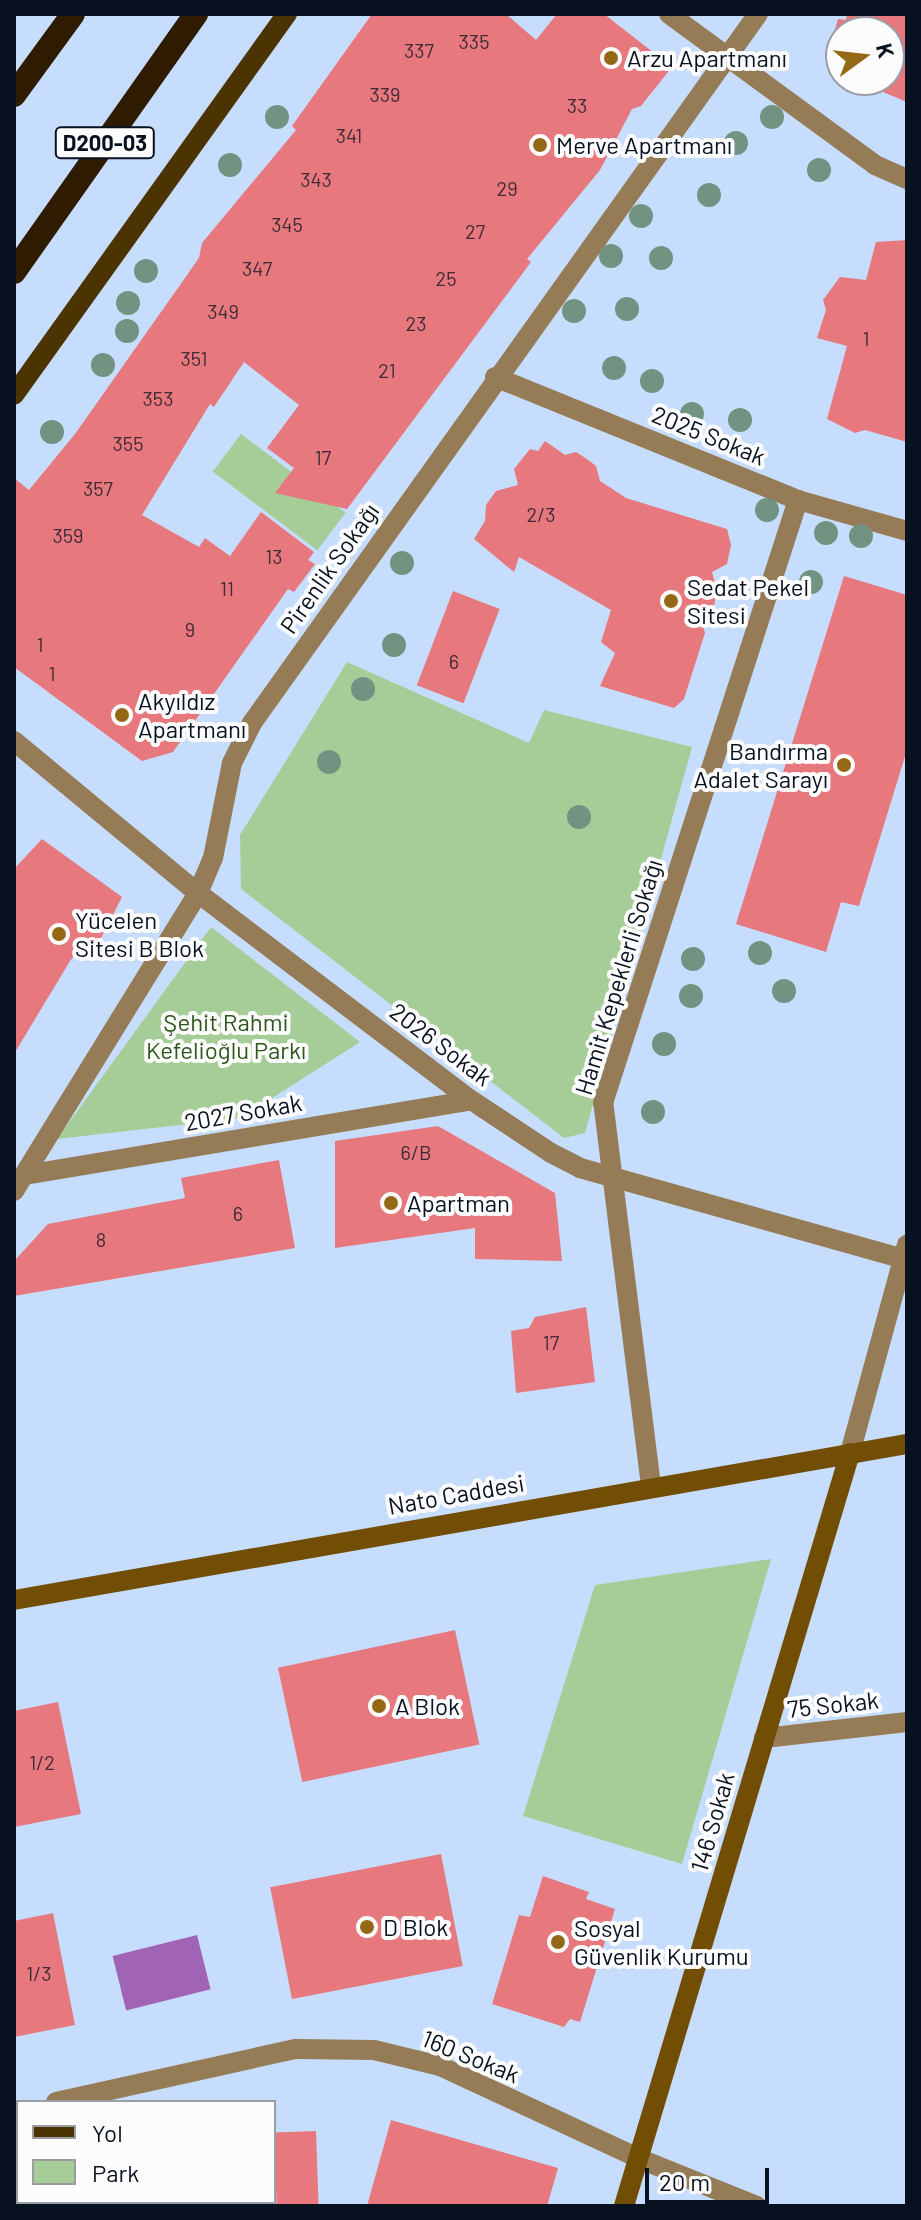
<!DOCTYPE html>
<meta charset="utf-8">
<style>
body{margin:0}
#map{position:relative;width:921px;height:2220px;overflow:hidden;background:#c7ddfe;font-family:Barlow,sans-serif}
div>[style]{position:absolute}
.green>*{inset:0;background:#a6cd98;transform-origin:0 0}
.water>*{inset:0;background:#a164b5;transform-origin:0 0}
.building>*{inset:0;background:#e6787e;transform-origin:0 0}
.lane>*{height:20px;margin:-10px;padding:0 10px;transform-origin:10px;border-radius:10px;background:#957c56}
.street>*{height:20px;margin:-10px;padding:0 10px;transform-origin:10px;border-radius:10px;background:#957c56}
.secondary>*{height:20px;margin:-10px;padding:0 10px;transform-origin:10px;border-radius:10px;background:#724e04}
.primary>*{height:20px;margin:-10px;padding:0 10px;transform-origin:10px;border-radius:10px;background:#4c3302}
.highway>*{height:24px;margin:-12px;padding:0 12px;transform-origin:12px;border-radius:12px;background:#2f1c00}
.trees>*{width:24px;height:24px;margin:-12px;border-radius:50%;background:#729381}
.dots>*{width:22px;height:22px;translate:-50% -50%;box-sizing:border-box;border:4px solid #fcfcfc;border-radius:50%}
span{translate:-50% -50%;white-space:nowrap;text-align:center;line-height:1.15;-webkit-text-stroke:8px #fcfcfc;paint-order:stroke}
.number-label{font-size:20px;color:#402b37}
.number-label span{-webkit-text-stroke-width:0}
.shield-label span{padding:2px 6px;background:#fcfcfc;border:2px solid;border-radius:6px;-webkit-text-stroke-width:0}
.shield-label{font-size:22px;color:#08111f;font-weight:700}
.poi-label{font-size:24px;color:#08111f}
.left{translate:0 -50%;text-align:left}
.right{translate:-100% -50%;text-align:right}
.street-label{font-size:24px;color:#08111f}
.park-label{font-size:24px;color:#2d561b}
.frame{position:absolute;inset:0;border:16px solid #08111f;pointer-events:none}
.legend{position:absolute;left:16px;top:2100px;width:260px;height:104px;box-sizing:border-box;background:#fcfcfc;border:2px solid #9a9ea4;margin:0;padding:10px 14px;list-style:none;font-size:24px;color:#08111f}
.legend li{display:flex;align-items:center;gap:16px;height:40px}
.legend b{width:40px;border:2px solid #9a9ea4}
.north{position:absolute;left:825px;top:16px;width:80px;height:80px;box-sizing:border-box;background:#fcfcfc;border:2px solid #9a9ea4;border-radius:50%;rotate:75deg;font-size:22px;font-weight:700;line-height:32px;text-align:center;color:#08111f}
.north::after{content:'';display:block;margin:auto;width:28px;height:36px;background:#956815;clip-path:polygon(50% 0,100% 100%,50% 72%,0 100%)}
.scale{position:absolute;left:645px;top:2168px;width:124px;height:36px;box-sizing:border-box;border:4px solid #08111f;border-top:0;padding-left:10px;font-size:24px;line-height:28px;white-space:nowrap;color:#08111f;-webkit-text-stroke:6px #fcfcfc;paint-order:stroke}
</style>
<div id="map">
<div class="green">
<div style="left:241px;top:434px;width:131px;height:47px;rotate:37deg"></div>
<div style="clip-path:polygon(347px 662px,529px 743px,544px 710px,692px 747px,585px 1133px,564px 1138px,241px 889px,240px 835px)"></div>
<div style="clip-path:polygon(211px 927px,360px 1042px,241px 1118px,57px 1139px)"></div>
<div style="clip-path:polygon(771px 1559px,682px 1864px,523px 1816px,595px 1585px)"></div>
</div>
<div class="water">
<div style="left:197px;top:1935px;width:56px;height:87px;rotate:76deg"></div>
</div>
<div class="building">
<div style="clip-path:polygon(372px 14px,506px 14px,536px 40px,557px 14px,604px 14px,672px 67px,641px 106px,632px 109px,600px 170px,527px 259px,531px 262px,347px 509px,275px 493px,294px 468px,267px 448px,299px 405px,244px 362px,214px 407px,210px 404px,142px 515px,199px 547px,205px 538px,230px 556px,261px 512px,314px 552px,308px 560px,315px 564px,294px 592px,288px 589px,173px 752px,142px 761px,14px 667px,14px 478px,29px 490px,75px 434px,199px 258px,202px 243px,296px 130px,292px 126px)"></div>
<div style="clip-path:polygon(847px 14px,907px 14px,907px 102px,854px 80px,889px 80px,889px 32px,841px 32px,841px 71px,826px 61px,838px 19px,846px 20px)"></div>
<div style="clip-path:polygon(907px 240px,907px 442px,865px 430px,855px 433px,827px 419px,847px 346px,817px 338px,826px 310px,823px 300px,840px 277px,866px 280px,876px 242px)"></div>
<div style="clip-path:polygon(545px 441px,565px 455px,576px 452px,587px 459px,596px 466px,600px 481px,626px 498px,727px 529px,731px 545px,727px 564px,712px 572px,717px 591px,713px 610px,701px 617px,705px 633px,684px 699px,674px 708px,600px 686px,615px 653px,601px 642px,611px 610px,519px 557px,514px 572px,474px 539px,485px 521px,486px 505px,496px 491px,518px 485px,514px 469px,530px 449px,538px 451px)"></div>
<div style="clip-path:polygon(844px 576px,907px 595px,907px 750px,859px 906px,841px 902px,826px 952px,736px 924px)"></div>
<div style="left:453px;top:591px;width:50px;height:101px;rotate:21deg"></div>
<div style="clip-path:polygon(42px 839px,122px 897px,100px 940px,82px 945px,70px 961px,14px 1054px,14px 869px)"></div>
<div style="clip-path:polygon(438px 1126px,555px 1193px,562px 1261px,475px 1259px,475px 1228px,335px 1248px,335px 1141px)"></div>
<div style="clip-path:polygon(279px 1160px,295px 1248px,14px 1296px,14px 1261px,48px 1224px,185px 1198px,181px 1178px)"></div>
<div style="clip-path:polygon(586px 1307px,595px 1382px,516px 1393px,511px 1331px,529px 1328px,535px 1317px)"></div>
<div style="left:455px;top:1630px;width:117px;height:181px;rotate:78deg"></div>
<div style="clip-path:polygon(58px 1702px,81px 1814px,14px 1827px,14px 1711px)"></div>
<div style="left:441px;top:1854px;width:114px;height:174px;rotate:79deg"></div>
<div style="clip-path:polygon(543px 1876px,589px 1892px,586px 1899px,615px 1909px,580px 2022px,570px 2019px,564px 2027px,492px 2004px,519px 1915px,530px 1917px)"></div>
<div style="clip-path:polygon(53px 1913px,75px 2025px,14px 2037px,14px 1921px)"></div>
<div style="clip-path:polygon(391px 2120px,558px 2168px,547px 2206px,367px 2206px)"></div>
<div style="left:316px;top:2131px;width:75px;height:42px;rotate:88deg"></div>
</div>
<div class="lane">
<div style="left:495px;top:377px;width:327px;rotate:22.1deg"></div>
<div style="left:798px;top:500px;width:113px;rotate:15.9deg"></div>
<div style="left:14px;top:741px;width:239px;rotate:39.6deg"></div>
<div style="left:198px;top:893px;width:343px;rotate:37.2deg"></div>
<div style="left:471px;top:1100px;width:96px;rotate:33.5deg"></div>
<div style="left:551px;top:1153px;width:33px;rotate:27deg"></div>
<div style="left:580px;top:1168px;width:337px;rotate:15.7deg"></div>
<div style="left:25px;top:1175px;width:452px;rotate:-9.5deg"></div>
<div style="left:651px;top:1486px;width:386px;rotate:-97.1deg"></div>
<div style="left:603px;top:1103px;width:634px;rotate:-72.08deg"></div>
<div style="left:764px;top:1738px;width:144px;rotate:-6.4deg"></div>
</div>
<div class="street">
<div style="left:669px;top:14px;width:255px;rotate:36.2deg"></div>
<div style="left:875px;top:165px;width:35px;rotate:24deg"></div>
<div style="left:14px;top:1191px;width:350px;rotate:-58.3deg"></div>
<div style="left:198px;top:893px;width:38px;rotate:-67deg"></div>
<div style="left:213px;top:858px;width:97px;rotate:-78.7deg"></div>
<div style="left:232px;top:763px;width:45px;rotate:-63.4deg"></div>
<div style="left:252px;top:723px;width:871px;rotate:-54.49deg"></div>
<div style="left:850px;top:1453px;width:216px;rotate:-74.7deg"></div>
<div style="left:56px;top:2102px;width:246px;rotate:-12.5deg"></div>
<div style="left:296px;top:2049px;width:78px;rotate:0.7deg"></div>
<div style="left:374px;top:2050px;width:68px;rotate:13.6deg"></div>
<div style="left:440px;top:2066px;width:221px;rotate:24.9deg"></div>
<div style="left:640px;top:2159px;width:126px;rotate:21.9deg"></div>
<div style="left:14px;top:2111px;width:4px;rotate:-14deg"></div>
</div>
<div class="secondary">
<div style="left:14px;top:1600px;width:907px;rotate:-9.91deg"></div>
<div style="left:624px;top:2206px;width:786px;rotate:-73.29deg"></div>
</div>
<div class="primary">
<div style="left:14px;top:395px;width:469px;rotate:-54.4deg"></div>
</div>
<div class="highway">
<div style="left:14px;top:95px;width:100px;rotate:-53.9deg"></div>
<div style="left:14px;top:272px;width:316px;rotate:-54.8deg"></div>
</div>
<div class="trees">
<div style="left:277px;top:117px"></div>
<div style="left:772px;top:117px"></div>
<div style="left:736px;top:143px"></div>
<div style="left:230px;top:165px"></div>
<div style="left:819px;top:170px"></div>
<div style="left:709px;top:195px"></div>
<div style="left:641px;top:216px"></div>
<div style="left:611px;top:256px"></div>
<div style="left:661px;top:258px"></div>
<div style="left:146px;top:271px"></div>
<div style="left:128px;top:303px"></div>
<div style="left:627px;top:309px"></div>
<div style="left:574px;top:311px"></div>
<div style="left:127px;top:331px"></div>
<div style="left:103px;top:365px"></div>
<div style="left:614px;top:368px"></div>
<div style="left:652px;top:381px"></div>
<div style="left:692px;top:414px"></div>
<div style="left:740px;top:420px"></div>
<div style="left:52px;top:432px"></div>
<div style="left:767px;top:510px"></div>
<div style="left:826px;top:533px"></div>
<div style="left:861px;top:536px"></div>
<div style="left:402px;top:563px"></div>
<div style="left:811px;top:582px"></div>
<div style="left:394px;top:645px"></div>
<div style="left:363px;top:689px"></div>
<div style="left:329px;top:762px"></div>
<div style="left:579px;top:817px"></div>
<div style="left:760px;top:953px"></div>
<div style="left:693px;top:959px"></div>
<div style="left:784px;top:991px"></div>
<div style="left:691px;top:996px"></div>
<div style="left:664px;top:1044px"></div>
<div style="left:653px;top:1112px"></div>
</div>
<div class="dots">
<div style="left:611px;top:58px;background:#956815"></div>
<div style="left:540px;top:145px;background:#956815"></div>
<div style="left:671px;top:601px;background:#956815"></div>
<div style="left:122px;top:715px;background:#956815"></div>
<div style="left:844px;top:765px;background:#956815"></div>
<div style="left:59px;top:934px;background:#956815"></div>
<div style="left:391px;top:1203px;background:#956815"></div>
<div style="left:379px;top:1706px;background:#956815"></div>
<div style="left:367px;top:1927px;background:#956815"></div>
<div style="left:558px;top:1942px;background:#956815"></div>
</div>
<div class="number-label">
<span style="left:474px;top:41px">335</span>
<span style="left:419px;top:50px">337</span>
<span style="left:385px;top:94px">339</span>
<span style="left:577px;top:105px">33</span>
<span style="left:349px;top:135px">341</span>
<span style="left:316px;top:179px">343</span>
<span style="left:507px;top:188px">29</span>
<span style="left:287px;top:224px">345</span>
<span style="left:475px;top:231px">27</span>
<span style="left:257px;top:268px">347</span>
<span style="left:446px;top:278px">25</span>
<span style="left:223px;top:311px">349</span>
<span style="left:416px;top:323px">23</span>
<span style="left:866px;top:338px">1</span>
<span style="left:194px;top:358px">351</span>
<span style="left:387px;top:370px">21</span>
<span style="left:158px;top:398px">353</span>
<span style="left:128px;top:443px">355</span>
<span style="left:323px;top:457px">17</span>
<span style="left:98px;top:488px">357</span>
<span style="left:541px;top:514px">2/3</span>
<span style="left:68px;top:535px">359</span>
<span style="left:274px;top:556px">13</span>
<span style="left:227px;top:588px">11</span>
<span style="left:190px;top:629px">9</span>
<span style="left:40px;top:644px">1</span>
<span style="left:454px;top:661px">6</span>
<span style="left:52px;top:673px">1</span>
<span style="left:416px;top:1152px">6/B</span>
<span style="left:238px;top:1213px">6</span>
<span style="left:101px;top:1239px">8</span>
<span style="left:551px;top:1342px">17</span>
<span style="left:42px;top:1762px">1/2</span>
<span style="left:39px;top:1973px">1/3</span>
</div>
<div class="shield-label">
<span style="left:105px;top:143px">D200-03</span>
</div>
<div class="poi-label">
<span class="left" style="left:627px;top:58px">Arzu Apartmanı</span>
<span class="left" style="left:556px;top:145px">Merve Apartmanı</span>
<span class="left" style="left:687px;top:601px">Sedat Pekel<br>Sitesi</span>
<span class="left" style="left:138px;top:715px">Akyıldız<br>Apartmanı</span>
<span class="right" style="left:828px;top:765px">Bandırma<br>Adalet Sarayı</span>
<span class="left" style="left:75px;top:934px">Yücelen<br>Sitesi B Blok</span>
<span class="left" style="left:407px;top:1203px">Apartman</span>
<span class="left" style="left:395px;top:1706px">A Blok</span>
<span class="left" style="left:383px;top:1927px">D Blok</span>
<span class="left" style="left:574px;top:1942px">Sosyal<br>Güvenlik Kurumu</span>
</div>
<div class="street-label">
<span style="left:709px;top:435px;rotate:22deg">2025 Sokak</span>
<span style="left:329px;top:568px;rotate:-55deg">Pirenlik Sokağı</span>
<span style="left:618px;top:977px;rotate:-73deg">Hamit Kepeklerli Sokağı</span>
<span style="left:441px;top:1044px;rotate:37deg">2026 Sokak</span>
<span style="left:243px;top:1112px;rotate:-10deg">2027 Sokak</span>
<span style="left:456px;top:1494px;rotate:-10deg">Nato Caddesi</span>
<span style="left:833px;top:1704px;rotate:-6deg">75 Sokak</span>
<span style="left:712px;top:1822px;rotate:-74deg">146 Sokak</span>
<span style="left:471px;top:2056px;rotate:22deg">160 Sokak</span>
</div>
<div class="park-label">
<span style="left:226px;top:1036px">Şehit Rahmi<br>Kefelioğlu Parkı</span>
</div>
<div class="frame"></div>
<ul class="legend">
<li><b style="height:10px;background:#4c3302"></b>Yol</li>
<li><b style="height:22px;background:#a6cd98"></b>Park</li>
</ul>
<div class="north">K</div>
<div class="scale">20 m</div>
</div>
